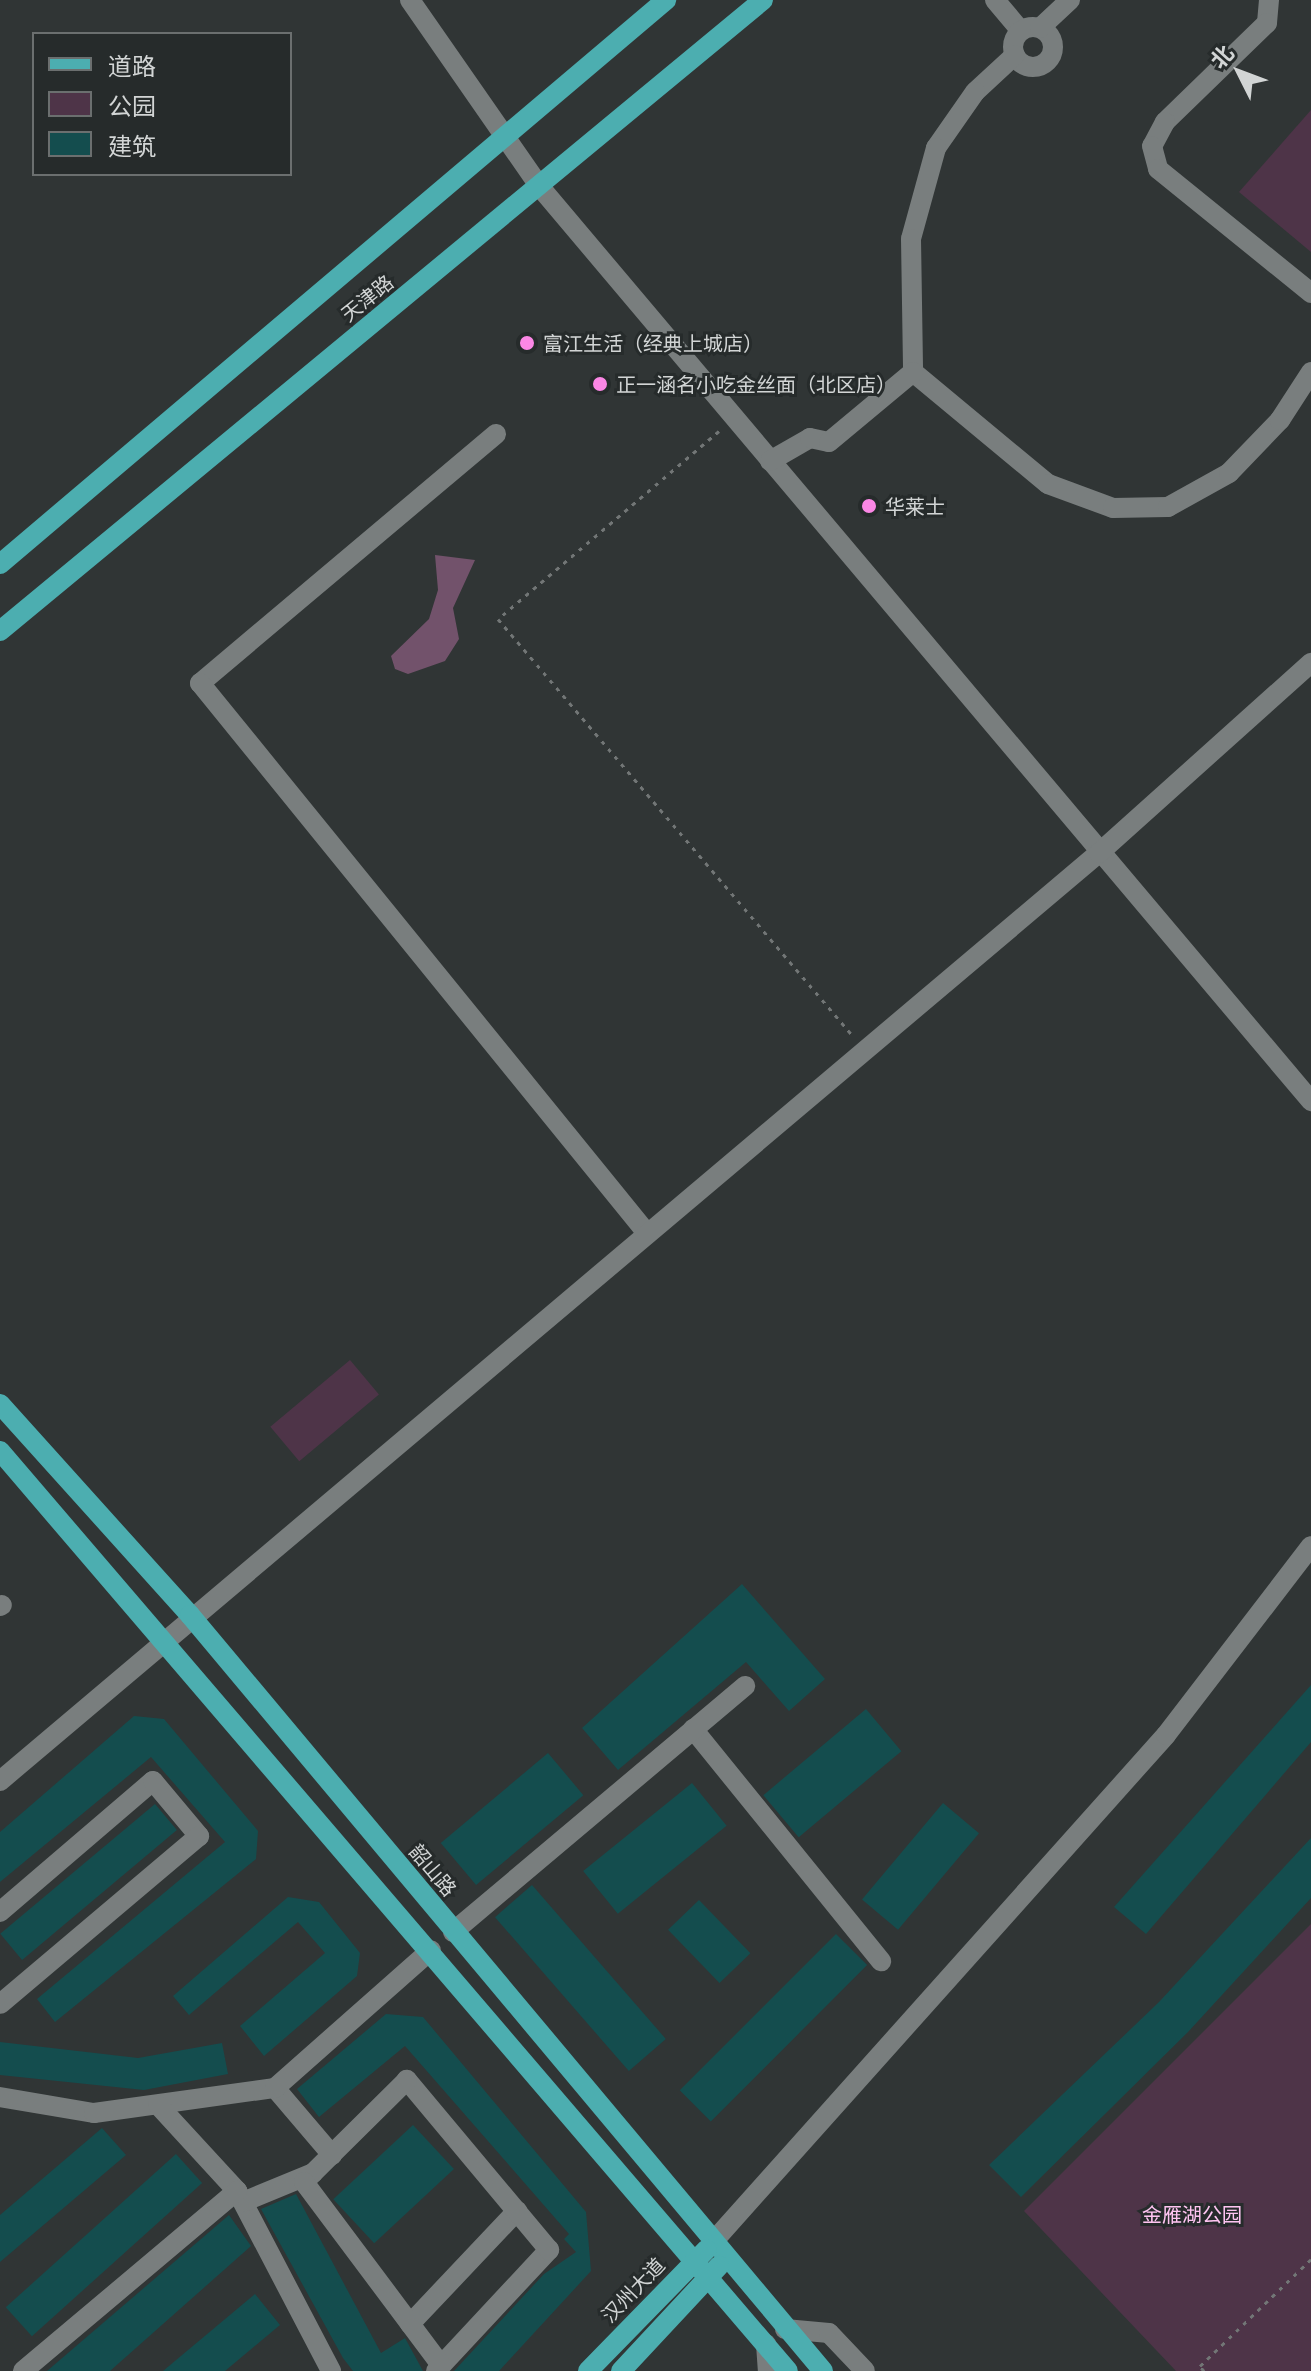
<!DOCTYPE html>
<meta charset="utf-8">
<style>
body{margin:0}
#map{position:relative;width:1311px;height:2371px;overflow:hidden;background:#303535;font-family:"Open Sans","Noto Sans SC",sans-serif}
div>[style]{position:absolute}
.green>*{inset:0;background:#4e3448;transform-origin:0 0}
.water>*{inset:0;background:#72526b}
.building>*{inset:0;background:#144d4e;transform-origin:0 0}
.path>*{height:3px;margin-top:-1.5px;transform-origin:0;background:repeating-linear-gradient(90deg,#727676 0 4px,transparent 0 10px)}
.minor>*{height:20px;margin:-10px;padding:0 10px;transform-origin:10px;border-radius:10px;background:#797e7e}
.minor>.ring{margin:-10px;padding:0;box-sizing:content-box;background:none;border:20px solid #797e7e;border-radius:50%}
.major>*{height:20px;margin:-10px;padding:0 10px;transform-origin:10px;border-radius:10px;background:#4caeb0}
.dots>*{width:22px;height:22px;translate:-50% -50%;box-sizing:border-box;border:4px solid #262b2b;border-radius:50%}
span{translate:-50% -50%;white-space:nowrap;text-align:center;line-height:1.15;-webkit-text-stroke:6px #262b2b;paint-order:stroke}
.street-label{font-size:20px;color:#d2d5d5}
.poi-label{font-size:20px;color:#d2d5d5}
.left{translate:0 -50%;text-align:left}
.park-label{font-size:20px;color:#fec4f1}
.legend{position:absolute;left:32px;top:32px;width:260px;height:144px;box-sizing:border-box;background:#262b2b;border:2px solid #6b6f6f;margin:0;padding:10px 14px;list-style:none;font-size:24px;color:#d2d5d5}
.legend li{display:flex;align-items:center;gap:16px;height:40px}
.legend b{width:40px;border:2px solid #6b6f6f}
.north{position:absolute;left:1199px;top:32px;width:80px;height:80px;-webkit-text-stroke:6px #262b2b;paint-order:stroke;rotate:312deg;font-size:22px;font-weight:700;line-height:32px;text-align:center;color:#d2d5d5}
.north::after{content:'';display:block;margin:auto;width:28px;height:36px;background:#d2d5d5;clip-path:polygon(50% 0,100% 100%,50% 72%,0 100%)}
</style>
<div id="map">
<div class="green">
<div style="clip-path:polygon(1311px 110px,1311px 252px,1239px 192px)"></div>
<div style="left:350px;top:1360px;width:45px;height:104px;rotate:50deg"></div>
<div style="clip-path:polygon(1311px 1924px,1311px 2371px,1176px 2371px,1024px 2211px)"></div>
</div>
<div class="water">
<div style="clip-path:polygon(435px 555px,475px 560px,453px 608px,459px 639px,445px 661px,408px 674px,395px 669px,391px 656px,429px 619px,438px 590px)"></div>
</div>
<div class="building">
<div style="clip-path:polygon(742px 1584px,825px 1679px,789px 1711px,746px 1662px,618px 1770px,582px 1728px)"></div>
<div style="clip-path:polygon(1311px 1685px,1311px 1742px,1146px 1934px,1114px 1907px)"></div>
<div style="left:866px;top:1709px;width:55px;height:134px;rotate:50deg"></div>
<div style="clip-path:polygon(134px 1716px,164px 1719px,258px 1831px,256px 1859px,55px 2022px,37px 1999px,225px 1842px,151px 1757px,0 1882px,0 1832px)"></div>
<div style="left:548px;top:1753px;width:55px;height:140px;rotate:50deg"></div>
<div style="left:692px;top:1783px;width:55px;height:140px;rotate:51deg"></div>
<div style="left:943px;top:1803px;width:47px;height:126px;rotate:40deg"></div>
<div style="left:155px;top:1804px;width:34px;height:202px;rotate:50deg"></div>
<div style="clip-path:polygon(1311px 1838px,1311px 1898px,1188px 2032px,1021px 2197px,989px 2165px,1159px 2002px)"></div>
<div style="left:532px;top:1885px;width:204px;height:49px;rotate:49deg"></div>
<div style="clip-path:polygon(288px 1897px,319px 1902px,360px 1953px,357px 1976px,264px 2056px,240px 2026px,325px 1953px,298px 1922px,189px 2015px,173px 1996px)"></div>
<div style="left:699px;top:1900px;width:74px;height:43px;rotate:46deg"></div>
<div style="left:836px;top:1934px;width:44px;height:221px;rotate:45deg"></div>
<div style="clip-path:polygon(386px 2014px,423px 2017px,586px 2212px,591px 2271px,499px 2371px,454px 2371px,544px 2274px,576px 2252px,564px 2239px,569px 2234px,405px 2046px,319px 2117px,297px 2089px)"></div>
<div style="clip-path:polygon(0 2042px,138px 2058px,222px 2043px,228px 2074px,144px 2090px,0 2075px)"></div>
<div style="left:413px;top:2125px;width:60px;height:109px;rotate:47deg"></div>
<div style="clip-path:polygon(102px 2128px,126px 2155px,0 2262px,0 2215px)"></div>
<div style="left:176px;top:2154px;width:39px;height:229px;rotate:48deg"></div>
<div style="clip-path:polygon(296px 2194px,381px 2353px,405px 2338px,423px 2371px,353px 2371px,343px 2358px,261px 2209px)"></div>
<div style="clip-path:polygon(229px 2215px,251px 2246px,110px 2371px,47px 2371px)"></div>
<div style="clip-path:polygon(255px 2294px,280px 2325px,225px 2371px,163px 2371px)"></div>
</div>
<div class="path">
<div style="left:719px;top:431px;width:290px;rotate:139.6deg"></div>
<div style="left:498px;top:619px;width:546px;rotate:49.6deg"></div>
<div style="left:1204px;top:2371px;width:6px;rotate:-129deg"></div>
<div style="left:1200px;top:2366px;width:154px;rotate:-43.9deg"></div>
</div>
<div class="minor">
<div style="left:410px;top:0;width:228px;rotate:55.2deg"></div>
<div style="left:540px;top:187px;width:1196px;rotate:49.85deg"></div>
<div style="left:995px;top:0;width:40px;rotate:50deg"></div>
<div style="left:1269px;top:0;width:23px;rotate:95deg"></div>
<div style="left:1267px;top:23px;width:142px;rotate:135.9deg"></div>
<div style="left:1165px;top:122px;width:27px;rotate:118deg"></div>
<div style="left:1152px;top:146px;width:24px;rotate:75deg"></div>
<div style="left:1158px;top:169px;width:197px;rotate:39deg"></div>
<div class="ring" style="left:1013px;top:27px;width:20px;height:20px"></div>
<div style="left:1040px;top:28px;width:41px;rotate:-43deg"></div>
<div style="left:1015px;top:55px;width:54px;rotate:137.2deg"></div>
<div style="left:975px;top:92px;width:68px;rotate:124.9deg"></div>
<div style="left:936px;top:148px;width:94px;rotate:105.4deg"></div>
<div style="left:911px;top:239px;width:133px;rotate:89.1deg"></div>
<div style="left:913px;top:372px;width:175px;rotate:39.7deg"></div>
<div style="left:1048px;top:484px;width:69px;rotate:20.3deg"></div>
<div style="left:1113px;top:508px;width:55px;rotate:-1deg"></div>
<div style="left:1168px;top:507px;width:70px;rotate:-29.1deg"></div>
<div style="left:1229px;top:473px;width:74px;rotate:-46.1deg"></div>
<div style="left:1280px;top:420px;width:57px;rotate:-57.1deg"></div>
<div style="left:496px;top:434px;width:387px;rotate:139.9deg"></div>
<div style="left:200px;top:683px;width:707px;rotate:50.91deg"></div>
<div style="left:770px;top:461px;width:46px;rotate:-29.9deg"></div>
<div style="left:810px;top:438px;width:19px;rotate:12deg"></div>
<div style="left:829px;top:442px;width:109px;rotate:-39.8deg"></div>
<div style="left:0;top:1606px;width:2px;rotate:-27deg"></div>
<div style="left:693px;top:1729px;width:299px;rotate:51deg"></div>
<div style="left:0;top:1781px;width:1438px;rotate:-40.18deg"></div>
<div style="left:1099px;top:853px;width:285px;rotate:-41.9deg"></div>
<div style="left:0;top:1912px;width:201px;rotate:-40.6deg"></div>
<div style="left:153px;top:1781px;width:72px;rotate:50.1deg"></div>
<div style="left:199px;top:1836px;width:260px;rotate:139.8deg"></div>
<div style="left:453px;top:1932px;width:382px;rotate:-40.1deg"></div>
<div style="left:275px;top:2088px;width:88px;rotate:49.6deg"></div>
<div style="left:0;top:2097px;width:95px;rotate:9.7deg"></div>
<div style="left:94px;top:2113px;width:183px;rotate:-7.9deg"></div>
<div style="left:275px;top:2088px;width:208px;rotate:-41.5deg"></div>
<div style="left:158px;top:2105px;width:117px;rotate:47.4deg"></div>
<div style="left:237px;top:2191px;width:203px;rotate:62.4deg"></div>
<div style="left:243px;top:2202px;width:76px;rotate:-22.5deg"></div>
<div style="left:712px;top:2243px;width:681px;rotate:-48.21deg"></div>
<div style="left:1166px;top:1735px;width:238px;rotate:-52.5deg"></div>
<div style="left:410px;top:2324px;width:156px;rotate:-46.6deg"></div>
<div style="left:785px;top:2329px;width:44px;rotate:5.2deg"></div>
<div style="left:829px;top:2333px;width:52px;rotate:46.5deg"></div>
<div style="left:766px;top:2344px;width:27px;rotate:86deg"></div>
<div style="left:23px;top:2371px;width:280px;rotate:-40.1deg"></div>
<div style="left:436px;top:2371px;width:166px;rotate:-47deg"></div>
<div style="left:549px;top:2250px;width:222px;rotate:-129.9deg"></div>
<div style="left:407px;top:2080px;width:145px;rotate:135.3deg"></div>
<div style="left:304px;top:2182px;width:229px;rotate:53.2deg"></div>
</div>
<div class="major">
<div style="left:0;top:564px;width:873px;rotate:-40.26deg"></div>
<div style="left:0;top:631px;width:990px;rotate:-39.59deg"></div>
<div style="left:0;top:1404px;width:284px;rotate:48deg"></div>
<div style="left:190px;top:1615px;width:986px;rotate:50.06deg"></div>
<div style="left:0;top:1451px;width:1211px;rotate:49.42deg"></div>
<div style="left:588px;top:2371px;width:170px;rotate:-45.7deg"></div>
<div style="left:621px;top:2371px;width:144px;rotate:-47deg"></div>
</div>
<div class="dots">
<div style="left:527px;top:343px;background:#fb87e5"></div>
<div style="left:600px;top:384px;background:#fb87e5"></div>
<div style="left:869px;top:506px;background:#fb87e5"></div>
</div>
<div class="street-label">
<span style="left:367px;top:298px;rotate:-39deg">天津路</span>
<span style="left:433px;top:1870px;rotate:50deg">韶山路</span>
<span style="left:633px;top:2290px;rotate:-46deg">汉州大道</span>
</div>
<div class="poi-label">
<span class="left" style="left:543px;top:343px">富江生活（经典上城店）</span>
<span class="left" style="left:616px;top:384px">正一涵名小吃金丝面（北区店）</span>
<span class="left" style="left:885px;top:506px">华莱士</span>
</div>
<div class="park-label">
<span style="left:1192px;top:2214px">金雁湖公园</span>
</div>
<ul class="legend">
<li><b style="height:10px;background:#4caeb0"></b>道路</li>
<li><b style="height:22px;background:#4e3448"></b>公园</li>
<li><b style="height:22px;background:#144d4e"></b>建筑</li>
</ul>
<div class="north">北</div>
</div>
